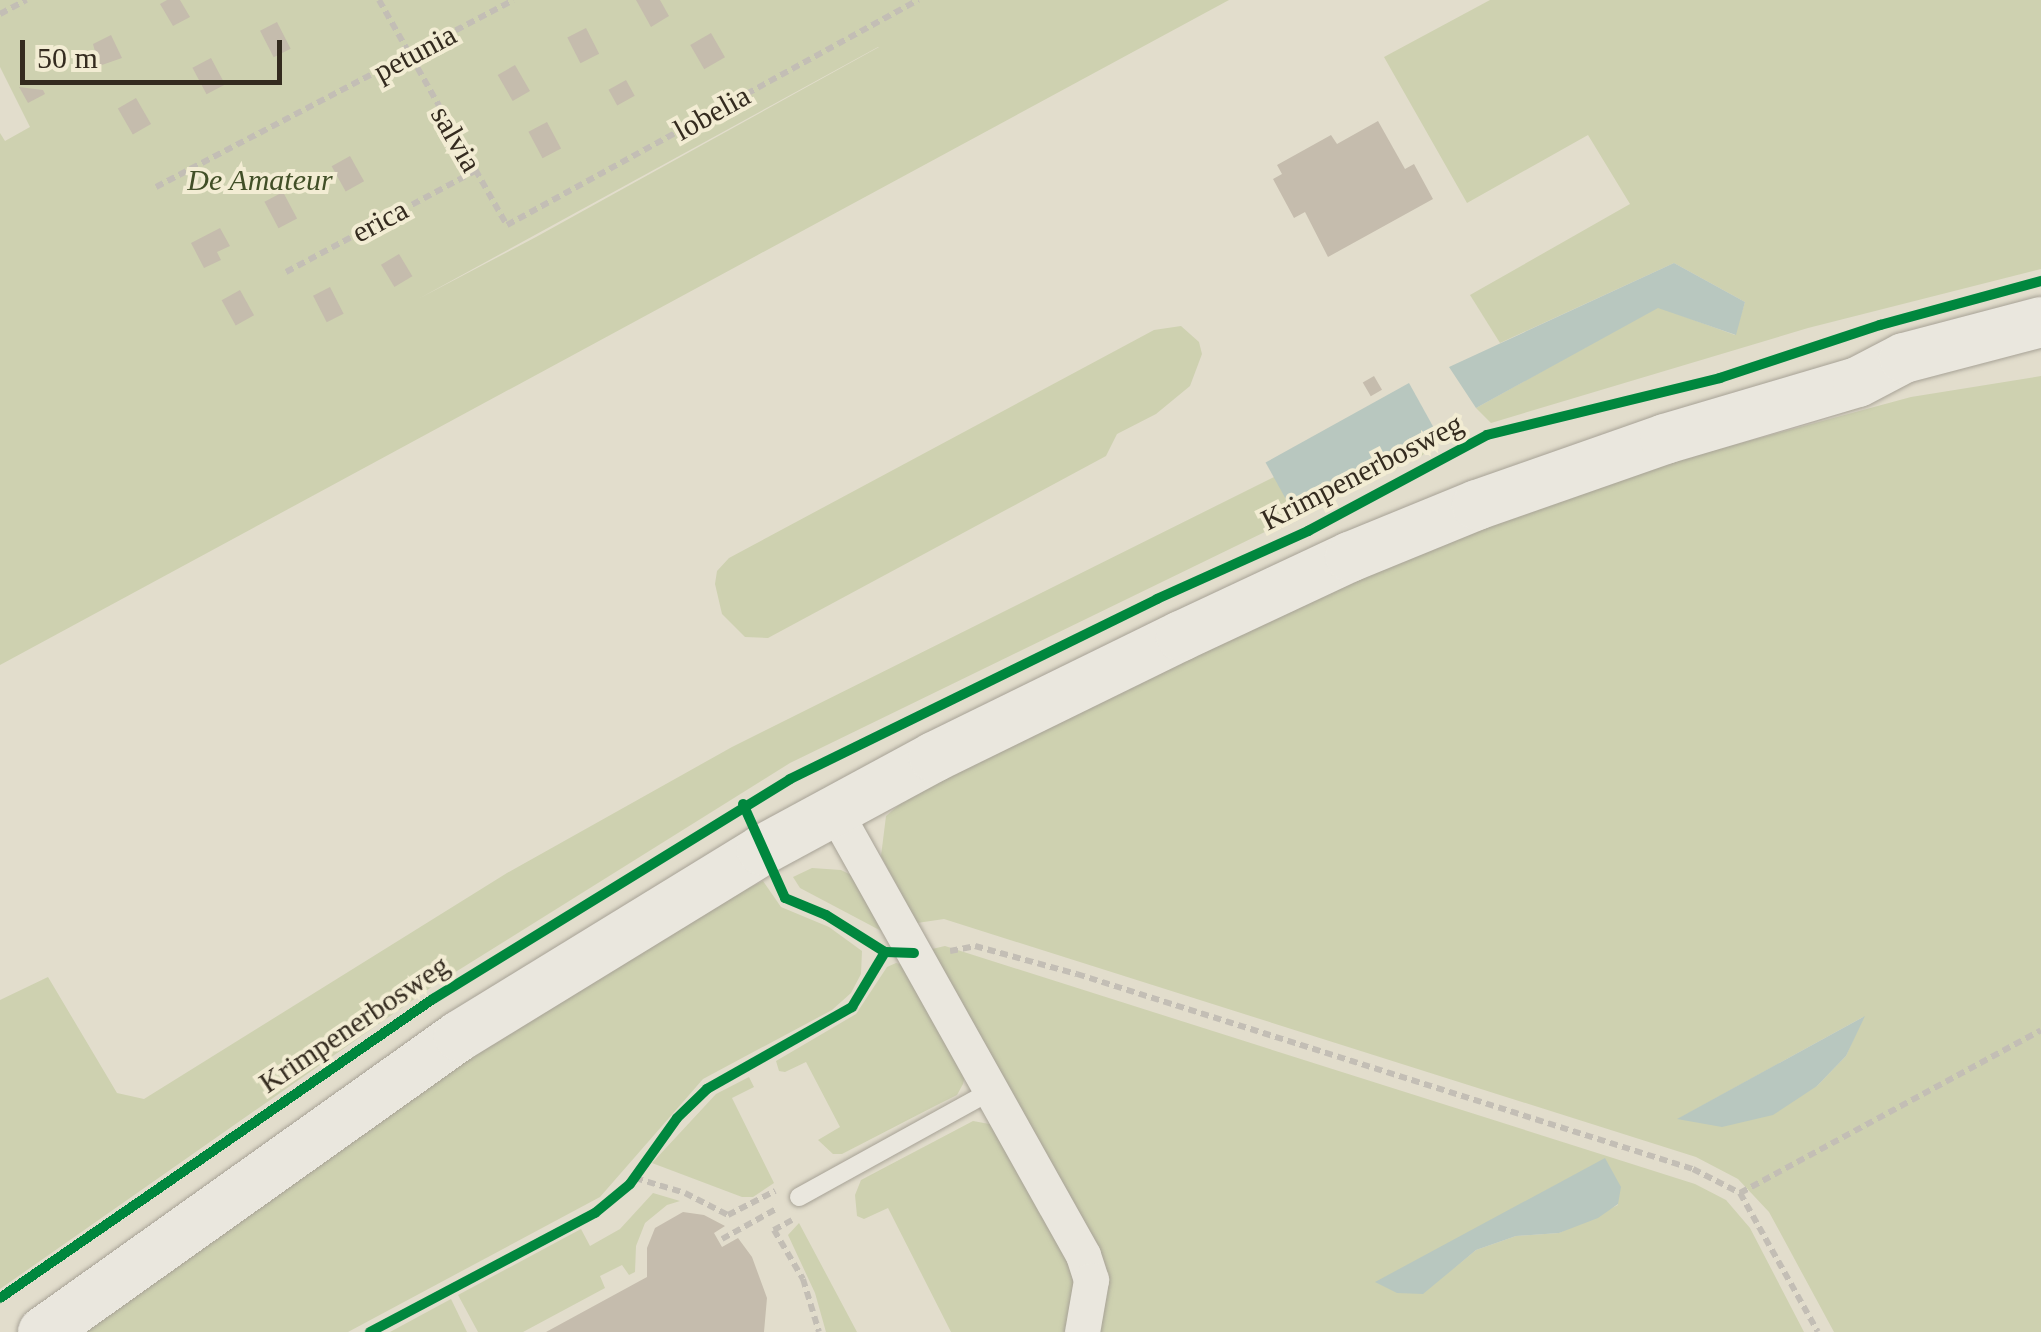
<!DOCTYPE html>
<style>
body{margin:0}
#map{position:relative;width:2041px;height:1332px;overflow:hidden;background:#e2ddcc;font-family:Georgia,serif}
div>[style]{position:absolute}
.green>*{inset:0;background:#ced1b0}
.water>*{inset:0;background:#b8c7bf;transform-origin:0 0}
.building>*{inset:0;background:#c5bcad;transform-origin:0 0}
.path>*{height:6px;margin-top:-3px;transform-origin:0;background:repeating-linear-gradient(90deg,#c3beb5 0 8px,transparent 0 13px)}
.roads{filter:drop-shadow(0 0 2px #a7a296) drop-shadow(0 0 2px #a7a296)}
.service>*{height:18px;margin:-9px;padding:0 9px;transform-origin:9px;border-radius:9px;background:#eae7de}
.minor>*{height:35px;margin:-17.5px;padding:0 17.5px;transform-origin:17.5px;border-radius:17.5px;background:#eae7de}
.secondary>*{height:50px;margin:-25px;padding:0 25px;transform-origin:25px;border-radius:25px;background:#eae7de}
.cycleway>*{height:10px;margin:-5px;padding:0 5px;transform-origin:5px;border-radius:5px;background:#00873e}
span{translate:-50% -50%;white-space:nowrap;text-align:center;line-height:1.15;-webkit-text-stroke:8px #f2ecd3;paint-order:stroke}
.street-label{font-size:30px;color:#342b1f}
.park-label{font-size:30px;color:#414f27;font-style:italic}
.scale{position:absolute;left:20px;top:40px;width:262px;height:45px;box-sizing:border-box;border:5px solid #342b1f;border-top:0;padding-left:12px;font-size:30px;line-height:35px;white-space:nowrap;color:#342b1f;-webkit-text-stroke:8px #f2ecd3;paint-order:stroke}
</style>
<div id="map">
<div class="green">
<div style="clip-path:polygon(evenodd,0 0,1229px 0,0 665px,0 133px,5px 141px,30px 127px,0 67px,0 0,879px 47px,536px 237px,420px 298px,878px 47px,879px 47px)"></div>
<div style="clip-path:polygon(1490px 0,2041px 0,2041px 269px,1808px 328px,1491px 423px,1476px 408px,1658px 307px,1735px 335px,1745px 302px,1674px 263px,1500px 343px,1470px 295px,1630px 204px,1588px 135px,1467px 203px,1384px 57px)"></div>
<div style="clip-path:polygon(1181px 326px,1199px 342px,1202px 354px,1190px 386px,1156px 414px,1117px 434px,1106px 456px,768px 638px,745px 637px,722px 614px,715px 584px,717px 571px,729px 558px,1154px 330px)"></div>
<div style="clip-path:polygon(evenodd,2041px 376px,2041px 1332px,1834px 1332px,1769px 1212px,1738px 1179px,1696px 1157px,944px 919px,917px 923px,881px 856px,886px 816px,920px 787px,1149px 675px,1422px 551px,1656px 466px,1911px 397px,2041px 376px,1863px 1017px,1846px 1056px,1817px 1086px,1678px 1119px,1863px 1017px)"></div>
<div style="clip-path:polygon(1435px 430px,1423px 455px,790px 763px,433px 986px,0 1289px,0 1000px,48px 977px,117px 1093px,144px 1099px,507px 873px,732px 747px,1276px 476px,1297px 505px)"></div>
<div style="clip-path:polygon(812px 868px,841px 870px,855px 877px,887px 934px,800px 888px,793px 877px)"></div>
<div style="clip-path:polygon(763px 881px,781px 907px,829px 927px,862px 951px,861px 974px,851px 993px,832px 1010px,703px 1079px,600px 1197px,348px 1332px,65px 1332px,350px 1132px,717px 903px)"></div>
<div style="clip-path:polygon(evenodd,945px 946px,1695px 1184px,1726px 1200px,1750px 1228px,1804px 1332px,1094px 1332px,1106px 1269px,1093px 1237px,932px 949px,945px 946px,1605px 1159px,1618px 1205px,1559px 1233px,1516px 1236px,1476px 1250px,1453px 1269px,1543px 1192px,1605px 1159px)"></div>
<div style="clip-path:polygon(896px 963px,907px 966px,966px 1071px,963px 1084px,957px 1095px,935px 1106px,842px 1154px,833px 1154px,818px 1140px,840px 1127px,806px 1062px,785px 1072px,779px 1071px,776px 1061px,856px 1014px,887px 967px)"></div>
<div style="clip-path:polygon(749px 1077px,754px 1087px,732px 1098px,774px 1183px,753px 1197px,742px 1197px,652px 1163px,716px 1094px)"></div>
<div style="clip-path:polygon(973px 1121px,995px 1125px,1059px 1229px,1075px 1288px,1067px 1332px,951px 1332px,888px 1208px,864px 1219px,857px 1216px,855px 1195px,861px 1180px)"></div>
<div style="clip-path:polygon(653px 1193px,680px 1201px,667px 1205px,645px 1223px,636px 1246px,635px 1272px,629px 1275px,622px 1265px,600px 1276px,605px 1288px,523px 1332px,478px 1332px,458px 1295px,581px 1229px,590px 1246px,620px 1229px)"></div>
<div style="clip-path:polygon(799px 1223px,857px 1332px,826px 1332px,815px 1293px,788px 1235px)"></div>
<div style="clip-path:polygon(451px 1299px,467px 1332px,390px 1332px)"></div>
</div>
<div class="water">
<div style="clip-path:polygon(1674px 263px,1745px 302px,1736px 335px,1658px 308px,1476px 408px,1449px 367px)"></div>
<div style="left:1409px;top:383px;width:54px;height:164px;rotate:61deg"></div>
<div style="clip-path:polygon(1865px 1016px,1846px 1056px,1817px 1086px,1773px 1115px,1722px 1127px,1677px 1119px)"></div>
<div style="clip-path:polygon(1605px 1158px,1621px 1187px,1618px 1204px,1598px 1218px,1559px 1233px,1516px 1236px,1476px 1250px,1423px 1294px,1397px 1293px,1375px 1282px)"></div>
</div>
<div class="building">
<div style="clip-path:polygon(167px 0,180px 0,190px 17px,173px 26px,160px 4px)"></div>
<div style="clip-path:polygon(636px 0,660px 0,669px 16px,651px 27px)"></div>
<div style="left:277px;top:22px;width:30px;height:19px;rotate:63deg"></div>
<div style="left:586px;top:28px;width:29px;height:21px;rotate:63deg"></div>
<div style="left:711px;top:33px;width:28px;height:24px;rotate:60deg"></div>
<div style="clip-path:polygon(111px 35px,122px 58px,99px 66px,93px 44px)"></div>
<div style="left:211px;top:58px;width:30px;height:21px;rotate:62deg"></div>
<div style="left:515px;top:65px;width:30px;height:20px;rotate:60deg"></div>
<div style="left:626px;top:80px;width:18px;height:20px;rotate:61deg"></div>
<div style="clip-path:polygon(19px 87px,43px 90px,45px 94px,28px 103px)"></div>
<div style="left:136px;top:98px;width:30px;height:21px;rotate:60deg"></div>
<div style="clip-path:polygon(1378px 121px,1405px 169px,1414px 164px,1433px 199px,1328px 257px,1305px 212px,1294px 218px,1273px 179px,1282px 174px,1277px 165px,1331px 135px,1337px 144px)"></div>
<div style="left:547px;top:122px;width:30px;height:21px;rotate:62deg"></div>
<div style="left:350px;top:156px;width:29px;height:21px;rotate:61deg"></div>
<div style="left:283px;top:192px;width:30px;height:21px;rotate:62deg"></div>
<div style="clip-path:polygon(220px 228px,230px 246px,217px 252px,221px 260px,204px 268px,191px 243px)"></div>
<div style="left:399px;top:254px;width:26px;height:21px;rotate:59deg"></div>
<div style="left:330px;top:287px;width:30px;height:19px;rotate:63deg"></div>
<div style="left:240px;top:290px;width:29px;height:21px;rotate:61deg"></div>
<div style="left:1374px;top:376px;width:16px;height:13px;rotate:60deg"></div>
<div style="clip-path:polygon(683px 1212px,704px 1215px,725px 1226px,714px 1233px,722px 1247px,738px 1238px,752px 1257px,767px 1298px,764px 1332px,546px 1332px,647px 1277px,647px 1248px,655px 1228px)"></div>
</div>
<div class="path">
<div style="left:379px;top:0;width:259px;rotate:60.4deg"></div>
<div style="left:507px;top:225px;width:469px;rotate:-28.7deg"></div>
<div style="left:0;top:14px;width:30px;rotate:-28deg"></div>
<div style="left:156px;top:187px;width:403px;rotate:-27.6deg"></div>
<div style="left:286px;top:272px;width:214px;rotate:-28.1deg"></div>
<div style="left:950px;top:951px;width:25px;rotate:-11deg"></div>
<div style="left:975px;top:946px;width:106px;rotate:15.4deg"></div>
<div style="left:1077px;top:974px;width:646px;rotate:17.57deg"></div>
<div style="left:1693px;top:1169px;width:53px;rotate:27.1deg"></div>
<div style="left:1740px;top:1193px;width:159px;rotate:60.7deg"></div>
<div style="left:635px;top:1178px;width:52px;rotate:16.7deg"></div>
<div style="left:685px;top:1193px;width:48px;rotate:27.1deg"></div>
<div style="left:728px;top:1215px;width:53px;rotate:-27.1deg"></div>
<div style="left:1740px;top:1193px;width:342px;rotate:-28.4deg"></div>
<div style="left:792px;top:1220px;width:21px;rotate:151deg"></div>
<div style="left:774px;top:1230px;width:57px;rotate:59.4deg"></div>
<div style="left:803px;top:1279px;width:55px;rotate:73.2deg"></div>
<div style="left:722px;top:1239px;width:64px;rotate:-29deg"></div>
</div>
<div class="roads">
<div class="service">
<div style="left:799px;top:1197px;width:219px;rotate:-28.9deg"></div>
</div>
<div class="minor">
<div style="left:834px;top:810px;width:510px;rotate:60.77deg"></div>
<div style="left:1083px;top:1255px;width:26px;rotate:72deg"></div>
<div style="left:1091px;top:1280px;width:53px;rotate:99.8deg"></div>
</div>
<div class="secondary">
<div style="left:43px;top:1332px;width:511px;rotate:-35.43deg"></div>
<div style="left:459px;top:1036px;width:356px;rotate:-31.5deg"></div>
<div style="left:762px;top:850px;width:196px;rotate:-28.4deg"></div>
<div style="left:934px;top:757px;width:275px;rotate:-26.1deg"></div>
<div style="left:1181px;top:636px;width:187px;rotate:-25.1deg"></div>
<div style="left:1350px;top:557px;width:137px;rotate:-22.3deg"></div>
<div style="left:1477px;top:505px;width:199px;rotate:-19.3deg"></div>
<div style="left:1665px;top:439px;width:201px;rotate:-16.5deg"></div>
<div style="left:1858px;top:382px;width:52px;rotate:-27.6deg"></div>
<div style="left:1904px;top:358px;width:142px;rotate:-14.7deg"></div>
</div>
</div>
<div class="cycleway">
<div style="left:743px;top:804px;width:103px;rotate:65.9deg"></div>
<div style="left:785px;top:898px;width:44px;rotate:22.5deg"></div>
<div style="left:826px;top:915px;width:70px;rotate:32.1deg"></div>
<div style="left:885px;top:952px;width:29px;rotate:2deg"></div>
<div style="left:0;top:1298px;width:526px;rotate:-34.63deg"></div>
<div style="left:433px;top:999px;width:419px;rotate:-31.6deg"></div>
<div style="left:790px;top:779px;width:409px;rotate:-26.1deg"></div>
<div style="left:1157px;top:599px;width:166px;rotate:-24.2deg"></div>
<div style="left:1308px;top:531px;width:203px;rotate:-28.2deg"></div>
<div style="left:1487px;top:435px;width:240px;rotate:-13.7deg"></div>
<div style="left:1720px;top:378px;width:169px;rotate:-18.3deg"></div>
<div style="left:1880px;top:325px;width:167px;rotate:-15.3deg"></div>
<div style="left:370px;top:1332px;width:255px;rotate:-27.9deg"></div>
<div style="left:595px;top:1213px;width:45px;rotate:-39.6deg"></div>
<div style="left:630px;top:1184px;width:81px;rotate:-54.5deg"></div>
<div style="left:677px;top:1118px;width:42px;rotate:-44deg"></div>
<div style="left:707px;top:1089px;width:167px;rotate:-29.5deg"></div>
<div style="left:852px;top:1007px;width:64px;rotate:-59deg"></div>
</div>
<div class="street-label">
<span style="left:415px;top:53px;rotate:-28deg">petunia</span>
<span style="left:712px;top:113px;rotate:-29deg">lobelia</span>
<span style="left:456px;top:139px;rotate:60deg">salvia</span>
<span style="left:380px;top:221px;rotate:-28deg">erica</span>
<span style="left:1362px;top:472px;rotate:-27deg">Krimpenerbosweg</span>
<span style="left:354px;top:1024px;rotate:-34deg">Krimpenerbosweg</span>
</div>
<div class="park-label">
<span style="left:260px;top:180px">De Amateur</span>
</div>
<div class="scale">50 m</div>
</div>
